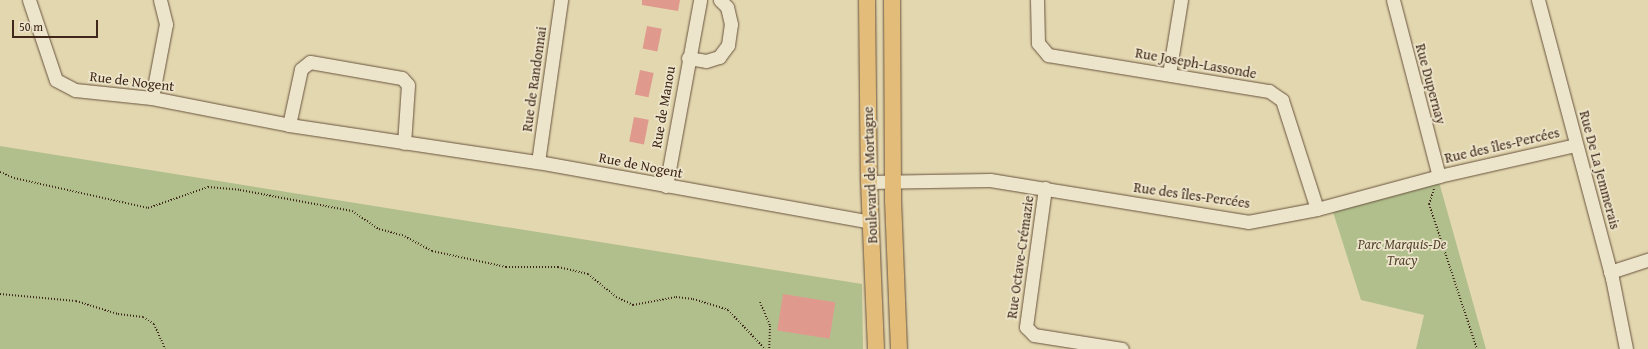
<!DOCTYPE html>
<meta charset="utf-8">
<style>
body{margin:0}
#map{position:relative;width:1648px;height:349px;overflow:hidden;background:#e3d7af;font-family:"Gentium Book Plus",serif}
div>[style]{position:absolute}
.green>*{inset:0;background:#b1bf8d}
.building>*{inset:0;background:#e09a8d;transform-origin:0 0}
.path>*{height:2px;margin-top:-1px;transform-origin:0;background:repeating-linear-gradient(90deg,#3f2719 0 1px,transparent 0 3px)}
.roads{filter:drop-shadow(0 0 1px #68533e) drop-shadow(0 0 1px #68533e)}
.minor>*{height:13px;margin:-6.5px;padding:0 6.5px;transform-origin:6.5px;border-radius:6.5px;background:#ede5cb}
.major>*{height:16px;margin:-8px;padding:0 8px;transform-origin:8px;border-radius:8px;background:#e2bc78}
span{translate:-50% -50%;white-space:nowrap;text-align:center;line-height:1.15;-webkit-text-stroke:3.5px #ede5cb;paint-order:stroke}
.street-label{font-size:14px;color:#3f2719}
.park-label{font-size:14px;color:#564530;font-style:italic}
.scale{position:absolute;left:12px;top:20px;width:86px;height:18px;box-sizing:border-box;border:2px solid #3f2719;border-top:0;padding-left:5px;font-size:12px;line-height:14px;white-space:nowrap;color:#3f2719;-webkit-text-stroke:3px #ede5cb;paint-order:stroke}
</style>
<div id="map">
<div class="green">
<div style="clip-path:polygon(0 146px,862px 284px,863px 349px,0 349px)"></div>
<div style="clip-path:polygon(1439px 182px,1486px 349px,1416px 349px,1424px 315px,1361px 300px,1333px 212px)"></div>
</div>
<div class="building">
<div style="clip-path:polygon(642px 0,680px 0,678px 11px,642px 5px)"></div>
<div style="left:647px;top:26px;width:15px;height:23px;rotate:11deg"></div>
<div style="left:640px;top:70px;width:14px;height:25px;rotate:12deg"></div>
<div style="left:634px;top:117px;width:15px;height:25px;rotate:11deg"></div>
<div style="left:783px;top:294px;width:53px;height:37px;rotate:9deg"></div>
</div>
<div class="path">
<div style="left:0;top:172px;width:15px;rotate:23deg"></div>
<div style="left:14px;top:178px;width:137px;rotate:12.6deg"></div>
<div style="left:148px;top:208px;width:64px;rotate:-19.3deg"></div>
<div style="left:208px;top:187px;width:32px;rotate:5deg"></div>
<div style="left:240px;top:190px;width:114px;rotate:10.6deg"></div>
<div style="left:352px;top:211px;width:32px;rotate:34deg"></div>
<div style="left:379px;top:229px;width:24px;rotate:15deg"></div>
<div style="left:402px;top:235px;width:34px;rotate:28deg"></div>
<div style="left:432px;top:251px;width:76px;rotate:12.2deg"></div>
<div style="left:506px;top:267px;width:52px"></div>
<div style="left:558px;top:267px;width:31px;rotate:13deg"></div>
<div style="left:588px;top:274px;width:36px;rotate:39deg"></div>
<div style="left:616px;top:297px;width:19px;rotate:25deg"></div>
<div style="left:633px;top:305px;width:44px;rotate:-10.5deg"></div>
<div style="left:676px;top:297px;width:17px;rotate:7deg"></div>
<div style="left:693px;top:299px;width:37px;rotate:17deg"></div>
<div style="left:728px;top:310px;width:54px;rotate:46.5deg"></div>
<div style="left:1434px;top:189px;width:16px;rotate:108deg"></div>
<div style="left:1429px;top:204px;width:153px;rotate:71.7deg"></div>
<div style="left:0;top:294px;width:76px;rotate:5.3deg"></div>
<div style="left:76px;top:301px;width:44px;rotate:17.2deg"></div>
<div style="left:118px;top:314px;width:25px;rotate:7deg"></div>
<div style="left:143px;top:317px;width:13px;rotate:32deg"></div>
<div style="left:154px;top:324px;width:27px;rotate:66deg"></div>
<div style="left:760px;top:302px;width:26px;rotate:67deg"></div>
<div style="left:770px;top:326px;width:23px;rotate:92deg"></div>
</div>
<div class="roads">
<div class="minor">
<div style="left:29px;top:0;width:84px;rotate:71.4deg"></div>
<div style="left:56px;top:80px;width:21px;rotate:28deg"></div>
<div style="left:75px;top:90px;width:77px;rotate:5.9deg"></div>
<div style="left:152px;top:98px;width:140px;rotate:11.1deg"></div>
<div style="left:289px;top:125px;width:252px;rotate:8.5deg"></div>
<div style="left:538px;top:162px;width:338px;rotate:10.2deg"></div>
<div style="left:1037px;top:0;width:43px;rotate:88.7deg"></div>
<div style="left:1038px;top:43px;width:16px;rotate:50deg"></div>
<div style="left:1048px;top:55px;width:224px;rotate:9.3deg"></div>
<div style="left:1269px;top:91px;width:16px;rotate:35deg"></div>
<div style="left:1282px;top:100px;width:114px;rotate:72.2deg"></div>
<div style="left:1393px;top:0;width:182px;rotate:75.4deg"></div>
<div style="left:1538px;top:0;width:288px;rotate:75.1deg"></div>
<div style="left:1612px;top:278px;width:72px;rotate:78.8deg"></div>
<div style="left:688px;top:58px;width:18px;rotate:9deg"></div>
<div style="left:706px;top:61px;width:14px;rotate:-17deg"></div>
<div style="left:719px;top:57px;width:15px;rotate:-53deg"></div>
<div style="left:728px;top:45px;width:21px;rotate:-82deg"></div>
<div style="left:731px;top:24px;width:17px;rotate:-103deg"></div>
<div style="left:727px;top:7px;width:10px;rotate:-135deg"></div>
<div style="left:1169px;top:74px;width:75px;rotate:-80.8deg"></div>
<div style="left:152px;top:98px;width:75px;rotate:-79.3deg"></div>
<div style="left:166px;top:24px;width:25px;rotate:-104deg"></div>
<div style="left:289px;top:125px;width:57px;rotate:-77.9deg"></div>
<div style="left:301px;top:69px;width:11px;rotate:-38deg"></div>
<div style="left:310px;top:62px;width:93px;rotate:9.9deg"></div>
<div style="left:402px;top:78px;width:9px;rotate:49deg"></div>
<div style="left:408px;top:85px;width:58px;rotate:93.9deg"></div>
<div style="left:538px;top:162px;width:164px;rotate:-81.9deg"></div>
<div style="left:869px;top:182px;width:121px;rotate:-0.9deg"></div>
<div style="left:990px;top:180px;width:261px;rotate:9.2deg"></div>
<div style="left:1248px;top:222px;width:70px;rotate:-10.7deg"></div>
<div style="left:1317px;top:209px;width:126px;rotate:-15.1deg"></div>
<div style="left:1439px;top:176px;width:140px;rotate:-12.8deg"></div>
<div style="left:666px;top:186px;width:189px;rotate:-79.6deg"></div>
<div style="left:1045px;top:188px;width:140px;rotate:97.8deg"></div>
<div style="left:1026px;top:327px;width:11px;rotate:45deg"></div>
<div style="left:1034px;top:335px;width:89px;rotate:9deg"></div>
<div style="left:1610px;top:272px;width:40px;rotate:-18deg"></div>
</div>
<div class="major">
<div style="left:867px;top:0;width:182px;rotate:89.4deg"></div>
<div style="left:869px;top:182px;width:167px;rotate:87.6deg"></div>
<div style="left:892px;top:0;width:200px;rotate:89.7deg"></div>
<div style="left:893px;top:200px;width:149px;rotate:87.7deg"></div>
</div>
</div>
<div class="street-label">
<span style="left:1196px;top:63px;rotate:10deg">Rue Joseph-Lassonde</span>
<span style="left:534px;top:79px;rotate:-82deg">Rue de Randonnai</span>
<span style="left:132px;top:81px;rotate:7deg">Rue de Nogent</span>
<span style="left:1431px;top:84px;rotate:75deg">Rue Dupernay</span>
<span style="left:663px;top:107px;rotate:-80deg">Rue de Manou</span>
<span style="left:1502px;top:145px;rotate:-13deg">Rue des îles-Percées</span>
<span style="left:641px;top:165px;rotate:11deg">Rue de Nogent</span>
<span style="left:1600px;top:170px;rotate:75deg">Rue De La Jemmerais</span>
<span style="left:870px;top:175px;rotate:-92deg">Boulevard de Mortagne</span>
<span style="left:1192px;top:195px;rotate:8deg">Rue des îles-Percées</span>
<span style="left:1020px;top:257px;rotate:-82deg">Rue Octave-Crémazie</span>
</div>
<div class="park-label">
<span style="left:1402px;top:252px">Parc Marquis-De<br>Tracy</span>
</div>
<div class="scale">50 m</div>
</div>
